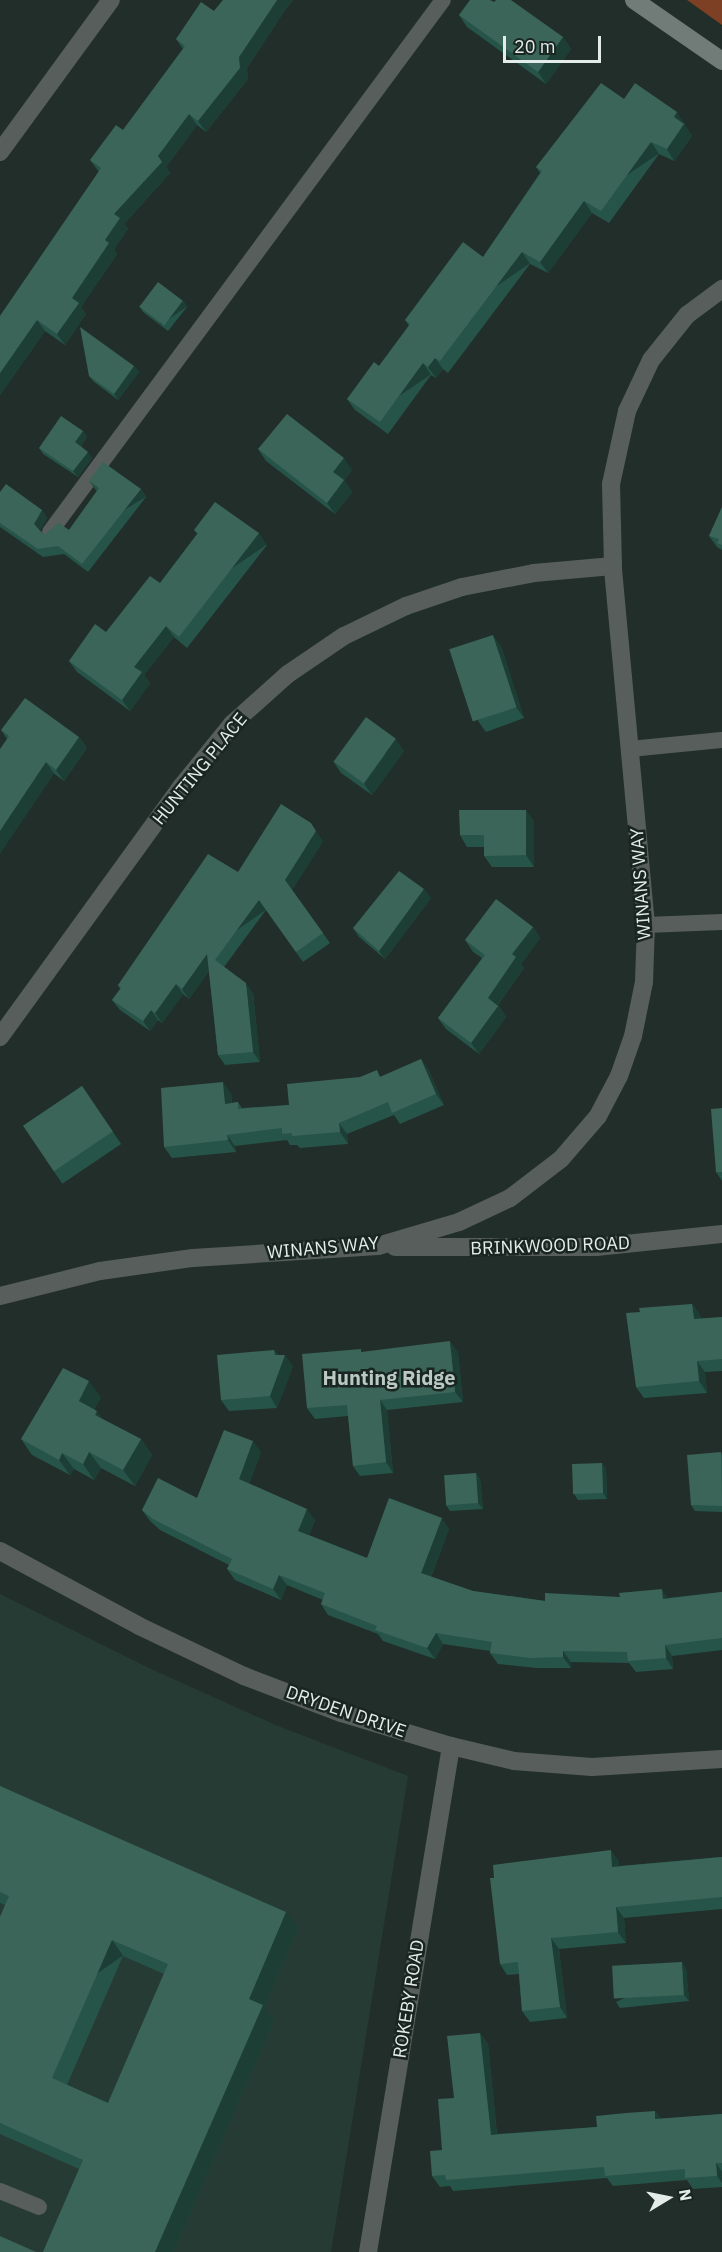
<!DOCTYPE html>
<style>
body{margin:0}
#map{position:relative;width:722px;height:2252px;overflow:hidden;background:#222e2a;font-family:"IBM Plex Sans",sans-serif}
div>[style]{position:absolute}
.built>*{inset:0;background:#273b35}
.green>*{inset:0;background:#7e4024}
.lane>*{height:16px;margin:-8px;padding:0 8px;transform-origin:8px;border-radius:8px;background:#585e5c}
.street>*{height:18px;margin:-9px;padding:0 9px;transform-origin:9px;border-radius:9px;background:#585e5c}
.secondary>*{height:18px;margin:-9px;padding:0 9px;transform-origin:9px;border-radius:9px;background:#717b77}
.wall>*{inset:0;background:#265448;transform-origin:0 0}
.shaded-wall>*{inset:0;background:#1c3e35;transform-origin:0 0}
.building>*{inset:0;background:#3b6559;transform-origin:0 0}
span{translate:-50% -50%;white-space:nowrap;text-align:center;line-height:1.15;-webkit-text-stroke:5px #192521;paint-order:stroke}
.street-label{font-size:18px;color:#e4ece9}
.neighbourhood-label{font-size:20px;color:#bac9c4;font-weight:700}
.north{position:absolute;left:638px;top:2168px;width:60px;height:60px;-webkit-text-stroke:4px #192521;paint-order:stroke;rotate:80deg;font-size:16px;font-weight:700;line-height:24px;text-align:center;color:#e4ece9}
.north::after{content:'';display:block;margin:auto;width:21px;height:27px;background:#e4ece9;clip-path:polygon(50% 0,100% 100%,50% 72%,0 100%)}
.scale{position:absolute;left:503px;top:36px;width:98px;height:27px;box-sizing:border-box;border:3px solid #e4ece9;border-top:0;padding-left:8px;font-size:18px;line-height:21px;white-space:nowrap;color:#e4ece9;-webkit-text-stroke:4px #192521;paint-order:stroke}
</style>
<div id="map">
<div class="built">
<div style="clip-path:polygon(0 1594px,153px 1670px,278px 1726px,408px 1776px,331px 2252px,0 2252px)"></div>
</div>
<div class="green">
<div style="clip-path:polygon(687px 0,722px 0,722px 25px)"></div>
</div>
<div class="lane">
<div style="left:50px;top:532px;width:661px;rotate:-53.55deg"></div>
<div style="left:630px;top:749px;width:92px;rotate:-5.6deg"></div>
<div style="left:646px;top:925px;width:76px;rotate:-2.3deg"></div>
<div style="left:0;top:2191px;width:42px;rotate:22.3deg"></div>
</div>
<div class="street">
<div style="left:0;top:152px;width:188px;rotate:-53.9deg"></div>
<div style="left:0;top:1037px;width:309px;rotate:-54.1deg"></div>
<div style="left:181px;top:787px;width:81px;rotate:-51deg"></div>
<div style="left:232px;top:724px;width:75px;rotate:-41.8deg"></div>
<div style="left:288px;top:674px;width:68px;rotate:-34.2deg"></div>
<div style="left:344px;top:636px;width:69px;rotate:-25.8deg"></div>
<div style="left:406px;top:606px;width:59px;rotate:-18.7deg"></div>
<div style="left:462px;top:587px;width:73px;rotate:-11deg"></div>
<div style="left:534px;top:573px;width:79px;rotate:-5.1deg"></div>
<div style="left:395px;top:1247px;width:201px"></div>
<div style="left:596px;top:1247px;width:127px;rotate:-5.9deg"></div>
<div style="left:0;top:1296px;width:103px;rotate:-14deg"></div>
<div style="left:100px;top:1271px;width:94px;rotate:-8deg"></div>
<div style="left:193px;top:1258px;width:185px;rotate:-3.7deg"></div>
<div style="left:378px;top:1246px;width:84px;rotate:-16.5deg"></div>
<div style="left:459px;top:1222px;width:56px;rotate:-25.2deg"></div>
<div style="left:510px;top:1198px;width:64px;rotate:-37.4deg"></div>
<div style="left:561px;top:1159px;width:57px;rotate:-49.3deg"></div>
<div style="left:598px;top:1116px;width:45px;rotate:-62.3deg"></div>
<div style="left:619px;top:1076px;width:42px;rotate:-70.7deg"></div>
<div style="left:633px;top:1036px;width:55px;rotate:-78.5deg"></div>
<div style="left:644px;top:982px;width:57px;rotate:-88deg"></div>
<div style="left:646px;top:925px;width:361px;rotate:-95.3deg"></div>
<div style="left:613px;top:566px;width:82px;rotate:-91.4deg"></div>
<div style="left:611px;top:484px;width:75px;rotate:-77.6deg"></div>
<div style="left:627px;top:411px;width:56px;rotate:-64.8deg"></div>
<div style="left:651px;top:360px;width:58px;rotate:-51.3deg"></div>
<div style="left:687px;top:315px;width:44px;rotate:-36.6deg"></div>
<div style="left:0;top:1551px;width:158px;rotate:28.3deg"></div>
<div style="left:139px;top:1626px;width:116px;rotate:25.5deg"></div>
<div style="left:244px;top:1676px;width:104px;rotate:20.9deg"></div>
<div style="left:341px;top:1713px;width:115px;rotate:16.7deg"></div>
<div style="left:451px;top:1746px;width:65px;rotate:13.4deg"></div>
<div style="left:514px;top:1761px;width:78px;rotate:4.4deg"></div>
<div style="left:592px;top:1767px;width:130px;rotate:-3.5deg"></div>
<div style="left:368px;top:2252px;width:513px;rotate:-80.68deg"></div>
</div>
<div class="secondary">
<div style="left:634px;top:0;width:107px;rotate:34.7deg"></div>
</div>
<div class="wall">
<div style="clip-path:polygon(223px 0,293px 0,285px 10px,247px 68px,248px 79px,206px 132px,197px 125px,166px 167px,170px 173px,124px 224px,128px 229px,114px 249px,117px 254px,81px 307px,86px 314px,65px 345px,45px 331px,0 395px,0 316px,99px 172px,90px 160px,123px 130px,183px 49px,176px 39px,214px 11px)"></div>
<div style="clip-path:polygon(494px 2px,563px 37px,571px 49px,546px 84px,467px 27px,459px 15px)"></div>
<div style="clip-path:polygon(624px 99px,685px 123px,684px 124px,692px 136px,674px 161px,659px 154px,609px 223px,592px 213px,548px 273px,530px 264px,448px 373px,443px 369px,436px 378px,431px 375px,388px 434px,355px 410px,347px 399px,379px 366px,409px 326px,405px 320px,483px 257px,540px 173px,536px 167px)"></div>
<div style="clip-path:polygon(183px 301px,187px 307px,168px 331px,143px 312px,139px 306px)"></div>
<div style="clip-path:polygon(134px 366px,139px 372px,118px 400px,93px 381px,89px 376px)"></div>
<div style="clip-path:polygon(83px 431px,87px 437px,81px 446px,92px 458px,78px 477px,43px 454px,39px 448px)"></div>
<div style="clip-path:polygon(258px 449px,352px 470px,344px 480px,352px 492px,335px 514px,266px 461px)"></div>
<div style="clip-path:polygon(89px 481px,141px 489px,146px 497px,88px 572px,64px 554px,43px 557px,0 527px,0 492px,42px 510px,47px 518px,40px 530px,44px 535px,69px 530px,97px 491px,95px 489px)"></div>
<div style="clip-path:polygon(722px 507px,722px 550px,717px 547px,709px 536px)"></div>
<div style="clip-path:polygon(194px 530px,267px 545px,187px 648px,174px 637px,144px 675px,150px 683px,130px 711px,77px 672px,69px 661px,106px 632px,160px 583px,197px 534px)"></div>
<div style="clip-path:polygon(501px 646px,524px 718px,486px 732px,478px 721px)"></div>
<div style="clip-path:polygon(1px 730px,79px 737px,87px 748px,64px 781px,7px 739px)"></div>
<div style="clip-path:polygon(404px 751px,372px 795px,341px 773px,333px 761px)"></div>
<div style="clip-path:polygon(534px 821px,534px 867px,492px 867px,484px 856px,484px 847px,467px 847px,460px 835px)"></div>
<div style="clip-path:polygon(323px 841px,292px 890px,330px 943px,303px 962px,266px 910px,224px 967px,253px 993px,260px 1062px,225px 1065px,218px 1055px,209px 971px,189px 999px,183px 994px,162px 1023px,158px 1020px,150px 1031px,120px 1010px,112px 1000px,120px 989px,118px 985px,238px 872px)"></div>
<div style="clip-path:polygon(431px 898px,385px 959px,359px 937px,353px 928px)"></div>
<div style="clip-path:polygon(533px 927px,540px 938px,521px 964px,524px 968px,498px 1005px,506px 1017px,479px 1054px,446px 1029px,438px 1018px,482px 958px,473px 952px,465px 940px)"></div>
<div style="clip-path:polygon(421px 1059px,429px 1071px,444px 1105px,400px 1124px,394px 1115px,347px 1134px,348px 1144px,300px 1148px,297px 1145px,290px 1145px,287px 1140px,235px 1146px,236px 1152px,172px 1158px,164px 1147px,231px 1093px,232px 1103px,238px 1102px,242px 1108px,289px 1105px,382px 1076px)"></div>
<div style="left:82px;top:1086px;width:70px;height:71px;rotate:56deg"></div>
<div style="clip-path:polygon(722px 1108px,722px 1181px,716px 1172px)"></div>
<div style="clip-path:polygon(692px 1304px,700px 1315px,701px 1319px,722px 1317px,722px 1371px,705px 1372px,707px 1393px,644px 1398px,636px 1387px,640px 1312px)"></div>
<div style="clip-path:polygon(274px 1350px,278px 1355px,293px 1366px,277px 1408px,229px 1411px,221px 1400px)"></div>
<div style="clip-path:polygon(363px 1352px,458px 1352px,463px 1402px,387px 1410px,393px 1473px,360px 1476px,353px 1466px,348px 1416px,315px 1419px,307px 1408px)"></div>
<div style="clip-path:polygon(101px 1397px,94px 1410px,102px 1419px,141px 1439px,152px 1455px,135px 1486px,101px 1468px,94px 1480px,74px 1469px,70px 1475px,32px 1455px,21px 1439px)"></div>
<div style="clip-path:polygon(261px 1452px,249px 1484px,315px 1520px,309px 1535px,367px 1558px,449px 1529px,431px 1577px,473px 1591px,545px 1601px,620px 1597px,668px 1598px,722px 1592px,722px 1650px,672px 1656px,673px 1669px,636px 1672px,629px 1663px,571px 1662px,571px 1668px,537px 1668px,498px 1664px,490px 1653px,490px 1651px,443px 1644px,435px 1659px,383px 1641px,378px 1634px,328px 1615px,321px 1604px,323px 1600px,287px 1585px,281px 1600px,235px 1580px,227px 1569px,229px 1565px,160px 1530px,150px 1521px,142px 1510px,197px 1498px)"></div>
<div style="clip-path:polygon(722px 1453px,722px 1512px,695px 1511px,691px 1505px)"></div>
<div style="clip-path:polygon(602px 1463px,606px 1469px,607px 1499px,578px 1500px,574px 1494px)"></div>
<div style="clip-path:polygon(476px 1473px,480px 1479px,483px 1509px,450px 1511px,446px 1505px)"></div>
<div style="clip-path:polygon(evenodd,0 1786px,298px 1928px,264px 2007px,274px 2021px,173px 2252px,43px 2252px,79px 2169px,0 2134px,0 1917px,5px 1905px,0 1903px,0 1786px,123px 1956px,164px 1974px,108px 2103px,67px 2085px,123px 1956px)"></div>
<div style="clip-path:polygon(722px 1857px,722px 1909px,624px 1918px,626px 1943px,559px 1949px,567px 2018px,530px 2022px,522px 2011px,519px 1974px,507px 1975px,500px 1964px,494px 1878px,619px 1861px,619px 1866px)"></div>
<div style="clip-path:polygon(686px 1968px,689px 2001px,620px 2008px,616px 2002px)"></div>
<div style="clip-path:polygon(480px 2033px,488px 2044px,497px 2134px,597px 2127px,655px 2111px,661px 2119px,722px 2114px,722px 2187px,693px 2189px,687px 2180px,613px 2186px,607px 2178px,453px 2191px,450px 2186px,440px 2187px,432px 2176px,442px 2150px,454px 2098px)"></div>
</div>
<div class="shaded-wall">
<div style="clip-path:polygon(277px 0,293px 0,285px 10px,247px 68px,248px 79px,206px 132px,198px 121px,239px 57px)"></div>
<div style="clip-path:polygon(563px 37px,571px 49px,546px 84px,538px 72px)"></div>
<div style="clip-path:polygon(677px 112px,692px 136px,674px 161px,667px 149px,674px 117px)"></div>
<div style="clip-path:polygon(189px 114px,197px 125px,166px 167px,170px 173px,124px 224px,128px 229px,114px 249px,117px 254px,81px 307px,86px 314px,65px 345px,57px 334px,72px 298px,105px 240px,114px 214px)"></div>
<div style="left:651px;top:142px;width:14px;height:85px;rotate:56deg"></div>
<div style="clip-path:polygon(584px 201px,592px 213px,548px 273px,540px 262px)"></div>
<div style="left:522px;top:252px;width:14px;height:136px;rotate:56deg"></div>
<div style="left:183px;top:301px;width:7px;height:31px;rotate:56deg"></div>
<div style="clip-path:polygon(37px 320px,45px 331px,0 395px,0 373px)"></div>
<div style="clip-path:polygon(435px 358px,443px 369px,436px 378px,428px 367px)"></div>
<div style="left:423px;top:363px;width:14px;height:73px;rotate:56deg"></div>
<div style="clip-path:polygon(134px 366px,139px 372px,118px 400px,114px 394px)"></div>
<div style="clip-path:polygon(83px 431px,87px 437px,79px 448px,75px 442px)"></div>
<div style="clip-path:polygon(88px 452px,92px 458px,78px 477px,73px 471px)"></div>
<div style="clip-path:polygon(344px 458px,352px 470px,341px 483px,333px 472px)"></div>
<div style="clip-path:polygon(344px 480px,352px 492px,335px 514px,327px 503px)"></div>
<div style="left:141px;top:489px;width:9px;height:95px;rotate:58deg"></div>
<div style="clip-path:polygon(42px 510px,47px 518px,40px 531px,34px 524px)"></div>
<div style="left:259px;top:533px;width:14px;height:131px;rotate:56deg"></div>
<div style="clip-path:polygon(166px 626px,174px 637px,144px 675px,150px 683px,130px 711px,122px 700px,134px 667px)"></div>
<div style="clip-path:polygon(493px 635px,501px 646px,524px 718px,516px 707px)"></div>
<div style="clip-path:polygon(79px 737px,87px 748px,64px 781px,56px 770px)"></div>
<div style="clip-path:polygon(396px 739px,404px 751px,372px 795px,364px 784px)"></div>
<div style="clip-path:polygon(46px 762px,54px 774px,0 854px,0 831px)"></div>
<div style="clip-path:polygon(526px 810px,534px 821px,534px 867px,526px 855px)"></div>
<div style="clip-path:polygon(316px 831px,323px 841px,292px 890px,285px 880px)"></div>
<div style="clip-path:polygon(424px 889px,431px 898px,385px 959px,379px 951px)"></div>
<div style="left:259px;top:900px;width:12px;height:74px;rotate:55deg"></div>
<div style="clip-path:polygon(533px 927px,540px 938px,521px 964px,524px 968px,495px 1009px,488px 998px,512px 954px)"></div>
<div style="clip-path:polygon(207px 954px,214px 964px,189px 999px,182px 989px)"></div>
<div style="clip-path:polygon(246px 983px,253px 993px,260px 1062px,253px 1052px)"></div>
<div style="clip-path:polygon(176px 984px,183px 994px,162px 1023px,155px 1013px)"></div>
<div style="clip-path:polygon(498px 1006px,506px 1017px,479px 1054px,471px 1043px)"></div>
<div style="clip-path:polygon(151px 1010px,158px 1020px,150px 1031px,143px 1021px)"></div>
<div style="clip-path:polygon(421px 1059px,429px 1071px,444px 1105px,436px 1094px)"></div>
<div style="clip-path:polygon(223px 1082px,231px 1093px,233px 1115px,225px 1104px)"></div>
<div style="clip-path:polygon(339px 1123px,347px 1134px,348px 1144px,340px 1132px)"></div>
<div style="clip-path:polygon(227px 1135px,235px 1146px,236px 1152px,228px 1140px)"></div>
<div style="clip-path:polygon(692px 1304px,700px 1315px,702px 1331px,694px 1319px)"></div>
<div style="clip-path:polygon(450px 1341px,458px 1352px,463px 1402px,455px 1392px)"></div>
<div style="clip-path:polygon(274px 1350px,282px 1362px,285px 1355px,293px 1366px,277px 1408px,270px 1396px,275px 1355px)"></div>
<div style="clip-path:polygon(697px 1361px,705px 1372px,707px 1393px,699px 1381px)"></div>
<div style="clip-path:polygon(89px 1381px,101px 1397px,90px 1417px,79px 1401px)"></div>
<div style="clip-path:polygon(380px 1400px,387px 1410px,393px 1473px,386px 1462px)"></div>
<div style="clip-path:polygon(97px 1411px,108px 1427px,95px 1415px)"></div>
<div style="clip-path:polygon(141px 1439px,152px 1455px,135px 1486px,123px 1470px)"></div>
<div style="clip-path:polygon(253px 1441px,261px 1452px,247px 1490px,239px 1479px)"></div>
<div style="clip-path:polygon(89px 1452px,101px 1468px,94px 1480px,83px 1464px)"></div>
<div style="clip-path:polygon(62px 1453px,74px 1469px,70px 1475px,59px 1460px)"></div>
<div style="clip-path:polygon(602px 1463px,606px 1469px,607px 1499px,603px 1493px)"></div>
<div style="clip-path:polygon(476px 1473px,480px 1479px,483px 1509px,478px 1503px)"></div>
<div style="clip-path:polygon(307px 1509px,315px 1520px,306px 1542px,298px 1531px)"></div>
<div style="clip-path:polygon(442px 1518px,449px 1529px,428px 1584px,421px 1573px)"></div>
<div style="clip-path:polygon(279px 1575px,287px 1585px,281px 1600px,273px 1589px)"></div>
<div style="clip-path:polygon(662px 1589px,669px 1600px,663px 1599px)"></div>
<div style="clip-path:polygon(436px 1633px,443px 1644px,435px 1659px,427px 1648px)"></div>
<div style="clip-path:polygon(665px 1645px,672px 1656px,673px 1669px,666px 1658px)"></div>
<div style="clip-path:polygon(563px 1651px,571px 1662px,571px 1668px,563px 1657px)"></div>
<div style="clip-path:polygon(611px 1850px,619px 1861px,620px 1878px,612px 1867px)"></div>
<div style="clip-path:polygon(616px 1907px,624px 1918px,626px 1943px,618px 1932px)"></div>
<div style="clip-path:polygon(286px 1912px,298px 1928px,264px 2007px,274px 2021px,173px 2252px,155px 2252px,249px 1999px)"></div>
<div style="clip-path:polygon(551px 1938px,559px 1949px,567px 2018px,560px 2007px)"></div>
<div style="left:112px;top:1940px;width:19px;height:150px;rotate:55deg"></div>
<div style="clip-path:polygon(682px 1962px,686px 1968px,689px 2001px,684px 1995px)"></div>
<div style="clip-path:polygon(480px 2033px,488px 2044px,498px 2146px,491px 2135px)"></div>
<div style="clip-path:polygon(655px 2111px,662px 2121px,655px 2119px)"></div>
<div style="clip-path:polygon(716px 2163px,722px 2172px,722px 2183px,717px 2176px)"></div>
</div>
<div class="building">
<div style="clip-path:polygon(223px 0,277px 0,239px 57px,240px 68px,198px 121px,189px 114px,158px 156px,162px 162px,114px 214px,120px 218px,105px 240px,109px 243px,72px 298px,79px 303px,57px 334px,37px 320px,0 373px,0 316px,101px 168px,90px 160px,116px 125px,123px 130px,185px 46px,176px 39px,201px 2px,214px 11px)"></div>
<div style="clip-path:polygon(470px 0,490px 0,494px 2px,496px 0,511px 0,563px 37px,538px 72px,459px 15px)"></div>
<div style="clip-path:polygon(601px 83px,624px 99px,635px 83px,677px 112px,674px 117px,684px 124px,667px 149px,651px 142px,601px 211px,584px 201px,540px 262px,522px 252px,440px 361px,435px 358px,428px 367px,423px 363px,380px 422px,347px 399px,374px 362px,379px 366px,410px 324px,405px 320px,463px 242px,483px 257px,542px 171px,536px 167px)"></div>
<div style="left:158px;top:282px;width:31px;height:31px;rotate:37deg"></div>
<div style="clip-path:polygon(80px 327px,134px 366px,114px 394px,89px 376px)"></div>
<div style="clip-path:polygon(287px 414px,344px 458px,333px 472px,344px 480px,327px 503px,258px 449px)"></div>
<div style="clip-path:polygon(61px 416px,83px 431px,75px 442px,88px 452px,73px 471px,39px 448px)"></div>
<div style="clip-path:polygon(103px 462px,141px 489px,82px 564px,58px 546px,38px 549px,0 523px,0 492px,6px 484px,42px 510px,34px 524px,44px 535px,59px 523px,69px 530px,99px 488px,89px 481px)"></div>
<div style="clip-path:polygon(215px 502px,259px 533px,179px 637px,166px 626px,134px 667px,142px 672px,122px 700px,69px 661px,95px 624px,106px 632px,150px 576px,160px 583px,198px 533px,194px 530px)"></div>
<div style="clip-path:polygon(722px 507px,722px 545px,717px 543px,719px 539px,709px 536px)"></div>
<div style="left:493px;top:635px;width:76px;height:46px;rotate:72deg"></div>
<div style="clip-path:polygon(25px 698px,79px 737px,56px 770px,46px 762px,0 831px,0 749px,9px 736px,1px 730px)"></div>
<div style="left:366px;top:717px;width:37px;height:55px;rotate:36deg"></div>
<div style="clip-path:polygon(281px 804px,311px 823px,316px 831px,285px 880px,323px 933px,296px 952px,259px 900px,215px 960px,246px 983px,253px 1052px,218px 1055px,207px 954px,182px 989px,176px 984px,155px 1013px,151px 1010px,143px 1021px,112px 1000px,121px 988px,118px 985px,208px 854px,238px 872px)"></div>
<div style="clip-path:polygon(459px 810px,526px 810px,526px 855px,484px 856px,484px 835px,460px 835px)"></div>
<div style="clip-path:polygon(399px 871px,424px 889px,379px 951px,353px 928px)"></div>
<div style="clip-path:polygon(496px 899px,533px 927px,512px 954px,516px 957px,488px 998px,498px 1006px,471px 1043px,438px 1018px,485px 955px,465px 940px)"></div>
<div style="clip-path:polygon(421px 1059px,436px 1094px,392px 1113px,388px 1102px,339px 1123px,340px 1132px,292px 1136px,292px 1133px,282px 1134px,282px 1128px,227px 1135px,228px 1140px,164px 1147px,161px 1088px,223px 1082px,225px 1104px,238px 1102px,238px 1109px,289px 1105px,287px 1084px,360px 1077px,377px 1070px,380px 1077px)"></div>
<div style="left:82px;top:1086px;width:55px;height:71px;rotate:56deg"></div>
<div style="clip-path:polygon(722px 1108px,722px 1172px,716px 1172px,711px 1109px)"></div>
<div style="clip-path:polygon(692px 1304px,694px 1319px,722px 1317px,722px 1359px,697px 1361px,699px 1381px,636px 1387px,626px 1313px,640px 1312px,639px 1308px)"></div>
<div style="clip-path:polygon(450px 1341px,455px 1392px,380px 1400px,386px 1462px,353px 1466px,347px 1405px,307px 1408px,302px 1354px,361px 1349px,361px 1352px)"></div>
<div style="clip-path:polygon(274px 1350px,275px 1355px,285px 1355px,270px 1396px,221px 1400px,217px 1355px)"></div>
<div style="clip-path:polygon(63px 1368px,89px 1381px,79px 1401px,97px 1411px,95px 1415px,141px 1439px,123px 1470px,89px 1452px,83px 1464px,62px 1453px,59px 1460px,21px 1439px)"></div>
<div style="clip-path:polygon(224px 1430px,253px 1441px,239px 1479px,307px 1509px,298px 1531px,367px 1558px,389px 1498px,442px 1518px,421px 1573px,473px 1591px,545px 1601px,545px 1593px,620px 1597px,619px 1593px,662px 1589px,663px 1599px,722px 1592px,722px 1638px,665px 1645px,666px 1658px,628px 1661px,627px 1652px,563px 1651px,563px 1657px,529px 1658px,490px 1653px,492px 1642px,436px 1633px,427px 1648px,375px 1630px,377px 1626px,321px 1604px,325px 1593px,279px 1575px,273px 1589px,227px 1569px,232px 1559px,153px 1519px,142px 1510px,158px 1478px,197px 1498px)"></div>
<div style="clip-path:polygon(721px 1452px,722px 1506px,691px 1505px,687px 1455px)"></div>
<div style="left:602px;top:1463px;width:30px;height:30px;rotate:88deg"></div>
<div style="left:476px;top:1473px;width:30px;height:32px;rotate:86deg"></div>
<div style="clip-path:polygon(evenodd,0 1786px,286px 1912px,249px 1999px,263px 2005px,155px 2252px,43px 2252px,83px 2160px,0 2123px,0 1917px,9px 1896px,0 1892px,0 1786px,112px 1940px,168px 1964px,108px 2103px,52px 2078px,112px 1940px)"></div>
<div style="clip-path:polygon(611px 1850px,612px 1867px,722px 1857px,722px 1897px,616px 1907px,618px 1932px,551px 1938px,560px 2007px,522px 2011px,518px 1962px,500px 1964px,490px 1878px,494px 1878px,493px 1865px)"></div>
<div style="left:682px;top:1962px;width:33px;height:70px;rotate:87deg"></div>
<div style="clip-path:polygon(480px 2033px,491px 2135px,597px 2127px,596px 2116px,626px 2113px,655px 2111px,655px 2119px,722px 2114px,722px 2163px,716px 2163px,717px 2176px,685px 2178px,685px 2169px,605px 2176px,604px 2167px,446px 2180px,445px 2175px,432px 2176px,430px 2151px,442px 2150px,438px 2099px,454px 2098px,447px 2036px)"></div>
<div style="clip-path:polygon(0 2236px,36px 2252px,0 2252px)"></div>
</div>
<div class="street-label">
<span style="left:200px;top:769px;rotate:-51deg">HUNTING PLACE</span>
<span style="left:641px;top:884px;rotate:-94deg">WINANS WAY</span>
<span style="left:550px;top:1246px;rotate:-2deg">BRINKWOOD ROAD</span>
<span style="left:323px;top:1248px;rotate:-5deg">WINANS WAY</span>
<span style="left:346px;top:1712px;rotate:19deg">DRYDEN DRIVE</span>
<span style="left:409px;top:1999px;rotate:-81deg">ROKEBY ROAD</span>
</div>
<div class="neighbourhood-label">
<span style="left:389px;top:1377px">Hunting Ridge</span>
</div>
<div class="north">N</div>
<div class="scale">20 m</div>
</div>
